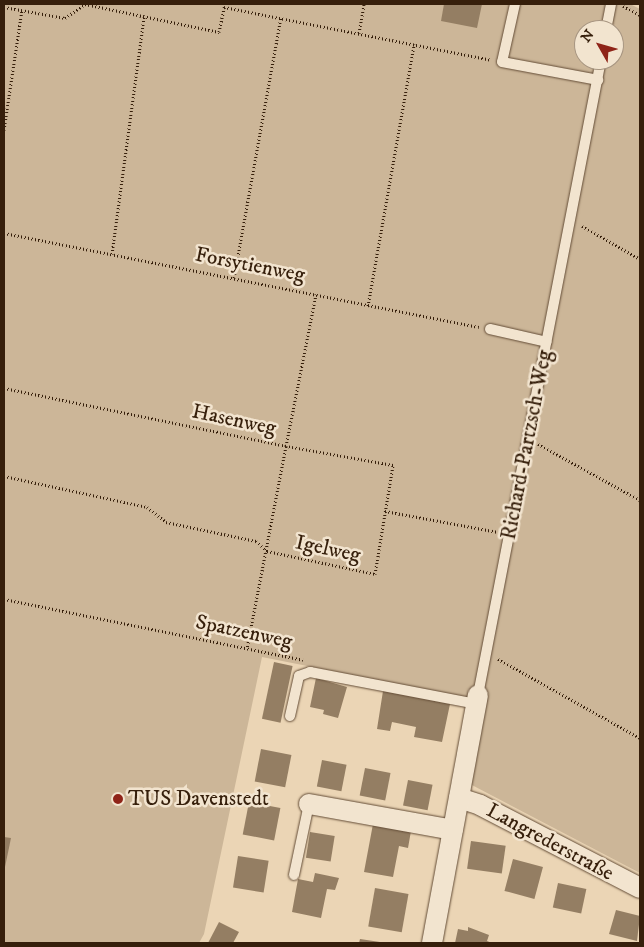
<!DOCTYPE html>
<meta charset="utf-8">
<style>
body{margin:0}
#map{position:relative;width:644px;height:947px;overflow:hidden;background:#ebd5b5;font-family:"IM FELL DW Pica",serif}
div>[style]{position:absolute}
.green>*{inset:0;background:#ccb698}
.building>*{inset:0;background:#947e63;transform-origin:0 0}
.path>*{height:3px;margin-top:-1.5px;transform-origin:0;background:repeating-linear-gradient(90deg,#361f0b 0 1px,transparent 0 3.5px)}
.roads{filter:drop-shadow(0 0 1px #634c36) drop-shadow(0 0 1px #634c36)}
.service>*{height:10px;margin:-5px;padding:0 5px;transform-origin:5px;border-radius:5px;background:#f2e4cf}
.minor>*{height:20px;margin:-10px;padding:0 10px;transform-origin:10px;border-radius:10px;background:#f2e4cf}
.dots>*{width:14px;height:14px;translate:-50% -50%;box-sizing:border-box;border:2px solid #f2e4cf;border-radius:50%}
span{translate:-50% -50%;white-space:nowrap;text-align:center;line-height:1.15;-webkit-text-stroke:5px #f2e4cf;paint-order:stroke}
.street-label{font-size:21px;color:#361f0b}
.poi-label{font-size:21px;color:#361f0b}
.left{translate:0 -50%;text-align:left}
.frame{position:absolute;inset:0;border:5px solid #361f0b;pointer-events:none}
.north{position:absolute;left:574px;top:20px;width:50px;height:50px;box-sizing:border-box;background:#f2e4cf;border:1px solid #a79581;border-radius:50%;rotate:308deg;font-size:14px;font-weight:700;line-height:20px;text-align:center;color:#361f0b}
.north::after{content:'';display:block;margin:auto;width:18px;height:22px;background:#8f2418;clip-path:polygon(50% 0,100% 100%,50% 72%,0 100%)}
</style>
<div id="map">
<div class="green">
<div style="clip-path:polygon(evenodd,4px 4px,630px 4px,640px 9px,640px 873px,470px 784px,484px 701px,262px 657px,204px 934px,199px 943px,4px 943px,4px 4px,584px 30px,614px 30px,614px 60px,584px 60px,584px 30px)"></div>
</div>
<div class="building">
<div style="clip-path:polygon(444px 4px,482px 4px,477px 28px,441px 21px)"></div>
<div style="left:274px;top:662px;width:19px;height:58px;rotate:12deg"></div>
<div style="clip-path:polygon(316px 678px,347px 687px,338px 718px,323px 714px,324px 710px,310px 707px)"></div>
<div style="clip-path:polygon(383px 691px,450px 704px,442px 742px,414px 737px,416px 727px,392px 722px,390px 731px,377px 729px)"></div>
<div style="left:261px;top:749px;width:31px;height:33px;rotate:11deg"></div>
<div style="left:322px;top:760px;width:25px;height:27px;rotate:11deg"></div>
<div style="left:365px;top:768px;width:26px;height:28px;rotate:11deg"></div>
<div style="left:408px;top:780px;width:25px;height:26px;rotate:11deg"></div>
<div style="left:249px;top:802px;width:32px;height:33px;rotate:11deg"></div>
<div style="clip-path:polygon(373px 824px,411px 831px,408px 848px,399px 846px,393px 877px,364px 872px)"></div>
<div style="left:310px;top:832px;width:25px;height:26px;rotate:9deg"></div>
<div style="clip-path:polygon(4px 837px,11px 838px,5px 867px,4px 867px)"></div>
<div style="left:471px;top:841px;width:35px;height:28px;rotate:8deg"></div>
<div style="left:238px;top:856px;width:31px;height:32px;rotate:9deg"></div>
<div style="left:513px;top:859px;width:31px;height:33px;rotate:15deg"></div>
<div style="clip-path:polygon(315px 873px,339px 878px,335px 890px,327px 889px,321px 918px,292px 912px,298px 879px,313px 882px)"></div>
<div style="left:558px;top:883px;width:29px;height:25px;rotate:12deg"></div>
<div style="left:375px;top:888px;width:34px;height:39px;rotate:10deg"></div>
<div style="clip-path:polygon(616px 910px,640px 916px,637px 941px,609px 934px)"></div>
<div style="clip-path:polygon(219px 922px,239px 932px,233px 943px,208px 943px)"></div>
<div style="clip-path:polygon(468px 927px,489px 935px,487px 941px,492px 943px,455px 943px,458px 929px,468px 931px)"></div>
<div style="clip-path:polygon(360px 939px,380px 942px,379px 943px,359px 943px)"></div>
</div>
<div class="path">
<div style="left:85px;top:4px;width:137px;rotate:11.8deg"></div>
<div style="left:219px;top:32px;width:29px;rotate:-78deg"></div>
<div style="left:623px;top:6px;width:19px;rotate:28deg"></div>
<div style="left:4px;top:7px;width:62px;rotate:10.2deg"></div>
<div style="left:65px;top:18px;width:24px;rotate:-35deg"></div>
<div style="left:224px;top:7px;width:272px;rotate:11.2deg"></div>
<div style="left:359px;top:33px;width:29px;rotate:-80deg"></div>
<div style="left:4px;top:130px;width:121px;rotate:-81.5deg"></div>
<div style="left:582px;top:226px;width:67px;rotate:29.6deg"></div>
<div style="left:4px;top:233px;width:484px;rotate:11.2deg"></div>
<div style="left:112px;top:254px;width:239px;rotate:-82.3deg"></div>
<div style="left:234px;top:278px;width:264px;rotate:-79.8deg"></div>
<div style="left:368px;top:306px;width:266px;rotate:-80deg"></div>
<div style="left:4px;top:388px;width:288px;rotate:11.6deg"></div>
<div style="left:286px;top:446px;width:206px;rotate:100.9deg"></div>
<div style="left:538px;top:444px;width:116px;rotate:28.8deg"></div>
<div style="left:4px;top:476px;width:146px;rotate:12.2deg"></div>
<div style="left:147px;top:507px;width:24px;rotate:38deg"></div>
<div style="left:166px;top:522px;width:92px;rotate:11.9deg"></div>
<div style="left:256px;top:541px;width:15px;rotate:42deg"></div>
<div style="left:267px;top:551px;width:110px;rotate:12deg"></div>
<div style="left:375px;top:574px;width:110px;rotate:-80.6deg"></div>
<div style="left:393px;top:465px;width:109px;rotate:-169.9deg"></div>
<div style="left:286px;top:446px;width:155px;rotate:-78.8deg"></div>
<div style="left:385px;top:511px;width:115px;rotate:10.5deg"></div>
<div style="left:4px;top:599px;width:305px;rotate:11.5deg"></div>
<div style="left:498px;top:659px;width:162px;rotate:29.1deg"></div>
</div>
<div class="roads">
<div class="service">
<div style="left:515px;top:4px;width:59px;rotate:102.6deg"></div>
<div style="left:502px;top:62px;width:98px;rotate:10.6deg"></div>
<div style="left:606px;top:30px;width:26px;rotate:-79deg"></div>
<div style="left:490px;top:329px;width:58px;rotate:12.8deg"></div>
<div style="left:478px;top:695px;width:647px;rotate:-79.04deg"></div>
<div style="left:290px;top:716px;width:41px;rotate:-77.3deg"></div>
<div style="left:299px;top:676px;width:12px;rotate:-20deg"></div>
<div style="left:310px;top:672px;width:169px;rotate:10.9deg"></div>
<div style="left:294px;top:875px;width:73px;rotate:-78.1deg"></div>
</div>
<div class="minor">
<div style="left:459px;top:798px;width:22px;rotate:18deg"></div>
<div style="left:480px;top:805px;width:180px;rotate:27.4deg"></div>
<div style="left:309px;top:804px;width:146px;rotate:10.2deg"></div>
<div style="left:432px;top:943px;width:252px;rotate:-79.5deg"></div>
</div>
</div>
<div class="dots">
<div style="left:118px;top:799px;background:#8f2418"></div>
</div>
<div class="street-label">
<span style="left:250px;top:265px;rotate:11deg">Forsytienweg</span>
<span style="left:234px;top:420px;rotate:12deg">Hasenweg</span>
<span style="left:527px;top:445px;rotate:-79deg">Richard-Partzsch-Weg</span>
<span style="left:328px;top:549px;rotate:12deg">Igelweg</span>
<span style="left:244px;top:632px;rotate:12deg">Spatzenweg</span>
<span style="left:550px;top:842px;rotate:28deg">Langrederstraße</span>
</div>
<div class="poi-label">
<span class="left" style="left:128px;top:799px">TUS Davenstedt</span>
</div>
<div class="frame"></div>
<div class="north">N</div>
</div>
